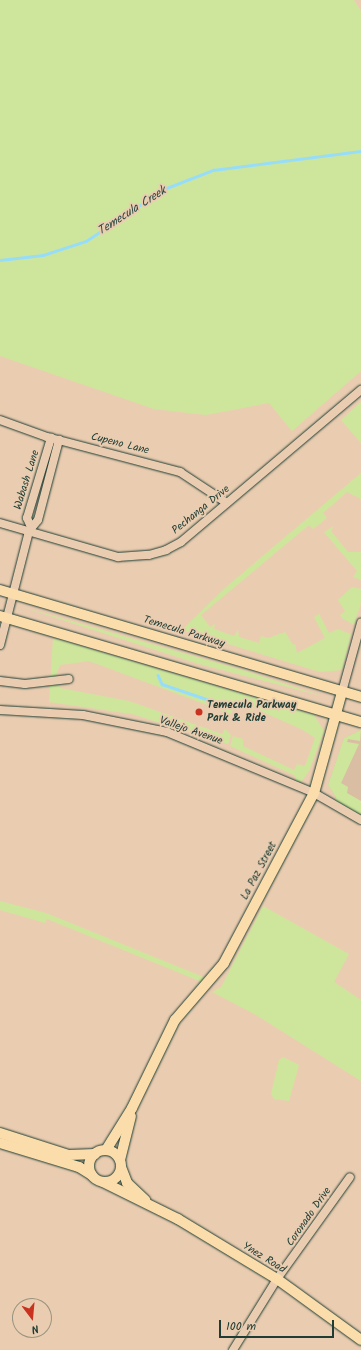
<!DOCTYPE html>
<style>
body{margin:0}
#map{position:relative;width:361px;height:1350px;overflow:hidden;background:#eacdb1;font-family:Kalam,sans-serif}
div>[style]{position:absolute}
.built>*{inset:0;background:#dabea4}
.green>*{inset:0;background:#cee69c}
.stream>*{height:2.5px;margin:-1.25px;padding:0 1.25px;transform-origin:1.25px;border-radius:1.25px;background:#97ddf9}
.roads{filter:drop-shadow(0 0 1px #1f3d34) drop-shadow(0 0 1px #1f3d34)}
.minor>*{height:8px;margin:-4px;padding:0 4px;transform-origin:4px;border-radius:4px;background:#eacdb1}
.major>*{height:10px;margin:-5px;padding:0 5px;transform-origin:5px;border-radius:5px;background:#fbddab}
.major>.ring{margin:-5px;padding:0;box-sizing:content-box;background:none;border:10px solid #fbddab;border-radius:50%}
.dots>*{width:11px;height:11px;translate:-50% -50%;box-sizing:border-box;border:2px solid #eacdb1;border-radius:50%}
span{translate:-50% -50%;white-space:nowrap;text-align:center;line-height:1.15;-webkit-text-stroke:4px #eacdb1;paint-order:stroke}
.street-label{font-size:11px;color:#1f3d34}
.poi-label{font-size:11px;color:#1f3d34;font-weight:700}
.left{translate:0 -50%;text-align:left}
.water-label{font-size:12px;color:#25453e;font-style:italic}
.north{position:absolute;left:12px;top:1298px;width:40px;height:40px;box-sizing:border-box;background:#eacdb1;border:1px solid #99937f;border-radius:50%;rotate:164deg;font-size:11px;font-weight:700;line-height:16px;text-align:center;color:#1f3d34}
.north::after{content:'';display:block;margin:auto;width:14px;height:18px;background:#c8321e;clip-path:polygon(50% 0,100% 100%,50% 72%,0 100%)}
.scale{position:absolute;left:219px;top:1320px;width:115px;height:18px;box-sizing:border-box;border:2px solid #1f3d34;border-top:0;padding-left:5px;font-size:12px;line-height:14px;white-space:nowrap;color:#1f3d34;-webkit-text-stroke:3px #eacdb1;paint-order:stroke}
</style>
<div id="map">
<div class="built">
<div style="clip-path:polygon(361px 730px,361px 815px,334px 801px,336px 797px,328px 785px,344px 738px)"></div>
</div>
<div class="green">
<div style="clip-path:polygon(0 0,354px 0,361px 11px,361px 371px,292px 431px,269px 403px,206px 415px,154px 409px,0 356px)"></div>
<div style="clip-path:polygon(361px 402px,361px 443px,341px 420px)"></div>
<div style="clip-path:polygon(361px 473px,361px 499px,347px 492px,323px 513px,327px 518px,313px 529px,309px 525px,201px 615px,210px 627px,215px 624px,214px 629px,234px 636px,238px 630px,239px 637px,259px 643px,261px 636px,268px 638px,285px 632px,293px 645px,295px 644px,297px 653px,325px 638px,314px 617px,319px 614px,329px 633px,338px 629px,351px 634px,342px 670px,320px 672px,182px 630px,226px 587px)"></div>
<div style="clip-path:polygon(334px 526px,331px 531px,348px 552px,361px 552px,361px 580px,353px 577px,357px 571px,324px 532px)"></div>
<div style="clip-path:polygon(352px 587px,361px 589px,361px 603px,354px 625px,342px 618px,340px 615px,345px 611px,338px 600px)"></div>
<div style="clip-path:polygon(22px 607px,246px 671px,322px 696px,199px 664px)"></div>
<div style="clip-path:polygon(53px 638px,314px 715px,324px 731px,309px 771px,302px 781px,295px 781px,296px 776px,230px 746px,233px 736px,243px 739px,243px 746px,294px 770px,297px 764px,305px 766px,315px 738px,303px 730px,254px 708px,252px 711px,235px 704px,231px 714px,89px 661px,60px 665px,55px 678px,60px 688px,129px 701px,222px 734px,225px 729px,231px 735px,228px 744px,132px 714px,49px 702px)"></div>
<div style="clip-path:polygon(361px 730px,360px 741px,348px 739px,347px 742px,359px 744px,341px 783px,348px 787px,347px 793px,361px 801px,361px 815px,334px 801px,336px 797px,328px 785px,344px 738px)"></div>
<div style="clip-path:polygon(0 901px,46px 913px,206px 978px,202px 982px,47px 919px,45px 923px,0 910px)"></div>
<div style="clip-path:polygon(263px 906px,349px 954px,334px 982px,361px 1000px,361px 1081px,256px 1015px,212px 992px,221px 987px)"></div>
<div style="clip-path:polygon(283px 1057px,299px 1065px,289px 1101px,274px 1099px,271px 1094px,279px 1060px)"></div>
</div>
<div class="stream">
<div style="left:0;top:260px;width:43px;rotate:-6.6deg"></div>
<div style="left:43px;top:255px;width:45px;rotate:-18deg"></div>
<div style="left:86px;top:241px;width:94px;rotate:-33.7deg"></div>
<div style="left:164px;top:189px;width:53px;rotate:-21.2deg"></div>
<div style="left:213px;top:170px;width:149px;rotate:-7.3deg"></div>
<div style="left:158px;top:675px;width:10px;rotate:66deg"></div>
<div style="left:162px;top:684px;width:69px;rotate:18.7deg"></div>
</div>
<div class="roads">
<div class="minor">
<div style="left:0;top:420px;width:50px;rotate:19.9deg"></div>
<div style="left:47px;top:437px;width:138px;rotate:14.7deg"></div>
<div style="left:180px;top:472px;width:56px;rotate:33.4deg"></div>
<div style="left:0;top:523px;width:123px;rotate:16.1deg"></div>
<div style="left:118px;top:557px;width:31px;rotate:-4deg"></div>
<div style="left:149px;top:555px;width:18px;rotate:-16deg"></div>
<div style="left:166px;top:550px;width:17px;rotate:-28deg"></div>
<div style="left:181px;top:542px;width:236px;rotate:-40.2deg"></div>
<div style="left:31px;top:527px;width:10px;rotate:-114deg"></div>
<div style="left:27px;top:518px;width:84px;rotate:-73.3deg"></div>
<div style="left:0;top:645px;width:118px;rotate:-75.7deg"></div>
<div style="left:29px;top:531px;width:14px;rotate:-51deg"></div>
<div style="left:38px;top:520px;width:83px;rotate:-75.3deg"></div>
<div style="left:0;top:681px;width:25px;rotate:7deg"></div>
<div style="left:25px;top:684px;width:44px;rotate:-6.5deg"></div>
<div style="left:342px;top:692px;width:72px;rotate:-74.6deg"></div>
<div style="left:0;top:710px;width:83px;rotate:3.4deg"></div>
<div style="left:83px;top:715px;width:86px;rotate:11.4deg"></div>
<div style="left:167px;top:732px;width:159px;rotate:22.5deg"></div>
<div style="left:314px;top:793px;width:54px;rotate:29.9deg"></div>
<div style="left:233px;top:1350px;width:84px;rotate:-58.2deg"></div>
<div style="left:277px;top:1279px;width:125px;rotate:-54.4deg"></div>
</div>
<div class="major">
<div style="left:0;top:590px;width:377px;rotate:16.5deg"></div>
<div style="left:0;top:616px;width:376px;rotate:16.4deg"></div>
<div style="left:0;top:1133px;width:72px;rotate:17.7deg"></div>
<div style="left:69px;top:1155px;width:26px;rotate:-2deg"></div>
<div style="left:0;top:1143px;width:83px;rotate:16.9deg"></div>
<div style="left:79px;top:1167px;width:15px;rotate:32deg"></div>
<div style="left:106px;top:1150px;width:49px;rotate:-58.2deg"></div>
<div style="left:132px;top:1108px;width:98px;rotate:-64deg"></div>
<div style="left:175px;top:1020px;width:75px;rotate:-49.3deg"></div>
<div style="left:224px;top:963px;width:192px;rotate:-62.1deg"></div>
<div style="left:314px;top:793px;width:105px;rotate:-74.5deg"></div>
<div class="ring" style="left:89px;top:1150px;width:22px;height:22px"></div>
<div style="left:120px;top:1160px;width:45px;rotate:-76deg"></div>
<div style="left:121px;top:1167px;width:17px;rotate:69deg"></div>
<div style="left:127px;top:1183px;width:25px;rotate:43deg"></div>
<div style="left:103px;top:1182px;width:84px;rotate:26.3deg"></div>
<div style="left:178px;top:1219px;width:116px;rotate:31.2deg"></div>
<div style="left:277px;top:1279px;width:104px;rotate:36deg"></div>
</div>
</div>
<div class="dots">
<div style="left:199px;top:712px;background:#c8321e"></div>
</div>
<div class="street-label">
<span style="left:120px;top:444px;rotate:14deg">Cupeno Lane</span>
<span style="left:27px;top:480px;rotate:-73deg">Wabash Lane</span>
<span style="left:201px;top:510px;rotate:-39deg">Pechanga Drive</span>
<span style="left:184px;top:632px;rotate:17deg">Temecula Parkway</span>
<span style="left:191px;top:731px;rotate:19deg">Vallejo Avenue</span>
<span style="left:259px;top:871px;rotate:-62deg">La Paz Street</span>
<span style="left:309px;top:1217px;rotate:-55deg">Coronado Drive</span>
<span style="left:264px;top:1258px;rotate:32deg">Ynez Road</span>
</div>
<div class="poi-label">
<span class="left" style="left:207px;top:712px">Temecula Parkway<br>Park &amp; Ride</span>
</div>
<div class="water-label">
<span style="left:132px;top:211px;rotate:-33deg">Temecula Creek</span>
</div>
<div class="north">N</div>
<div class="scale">100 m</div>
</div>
